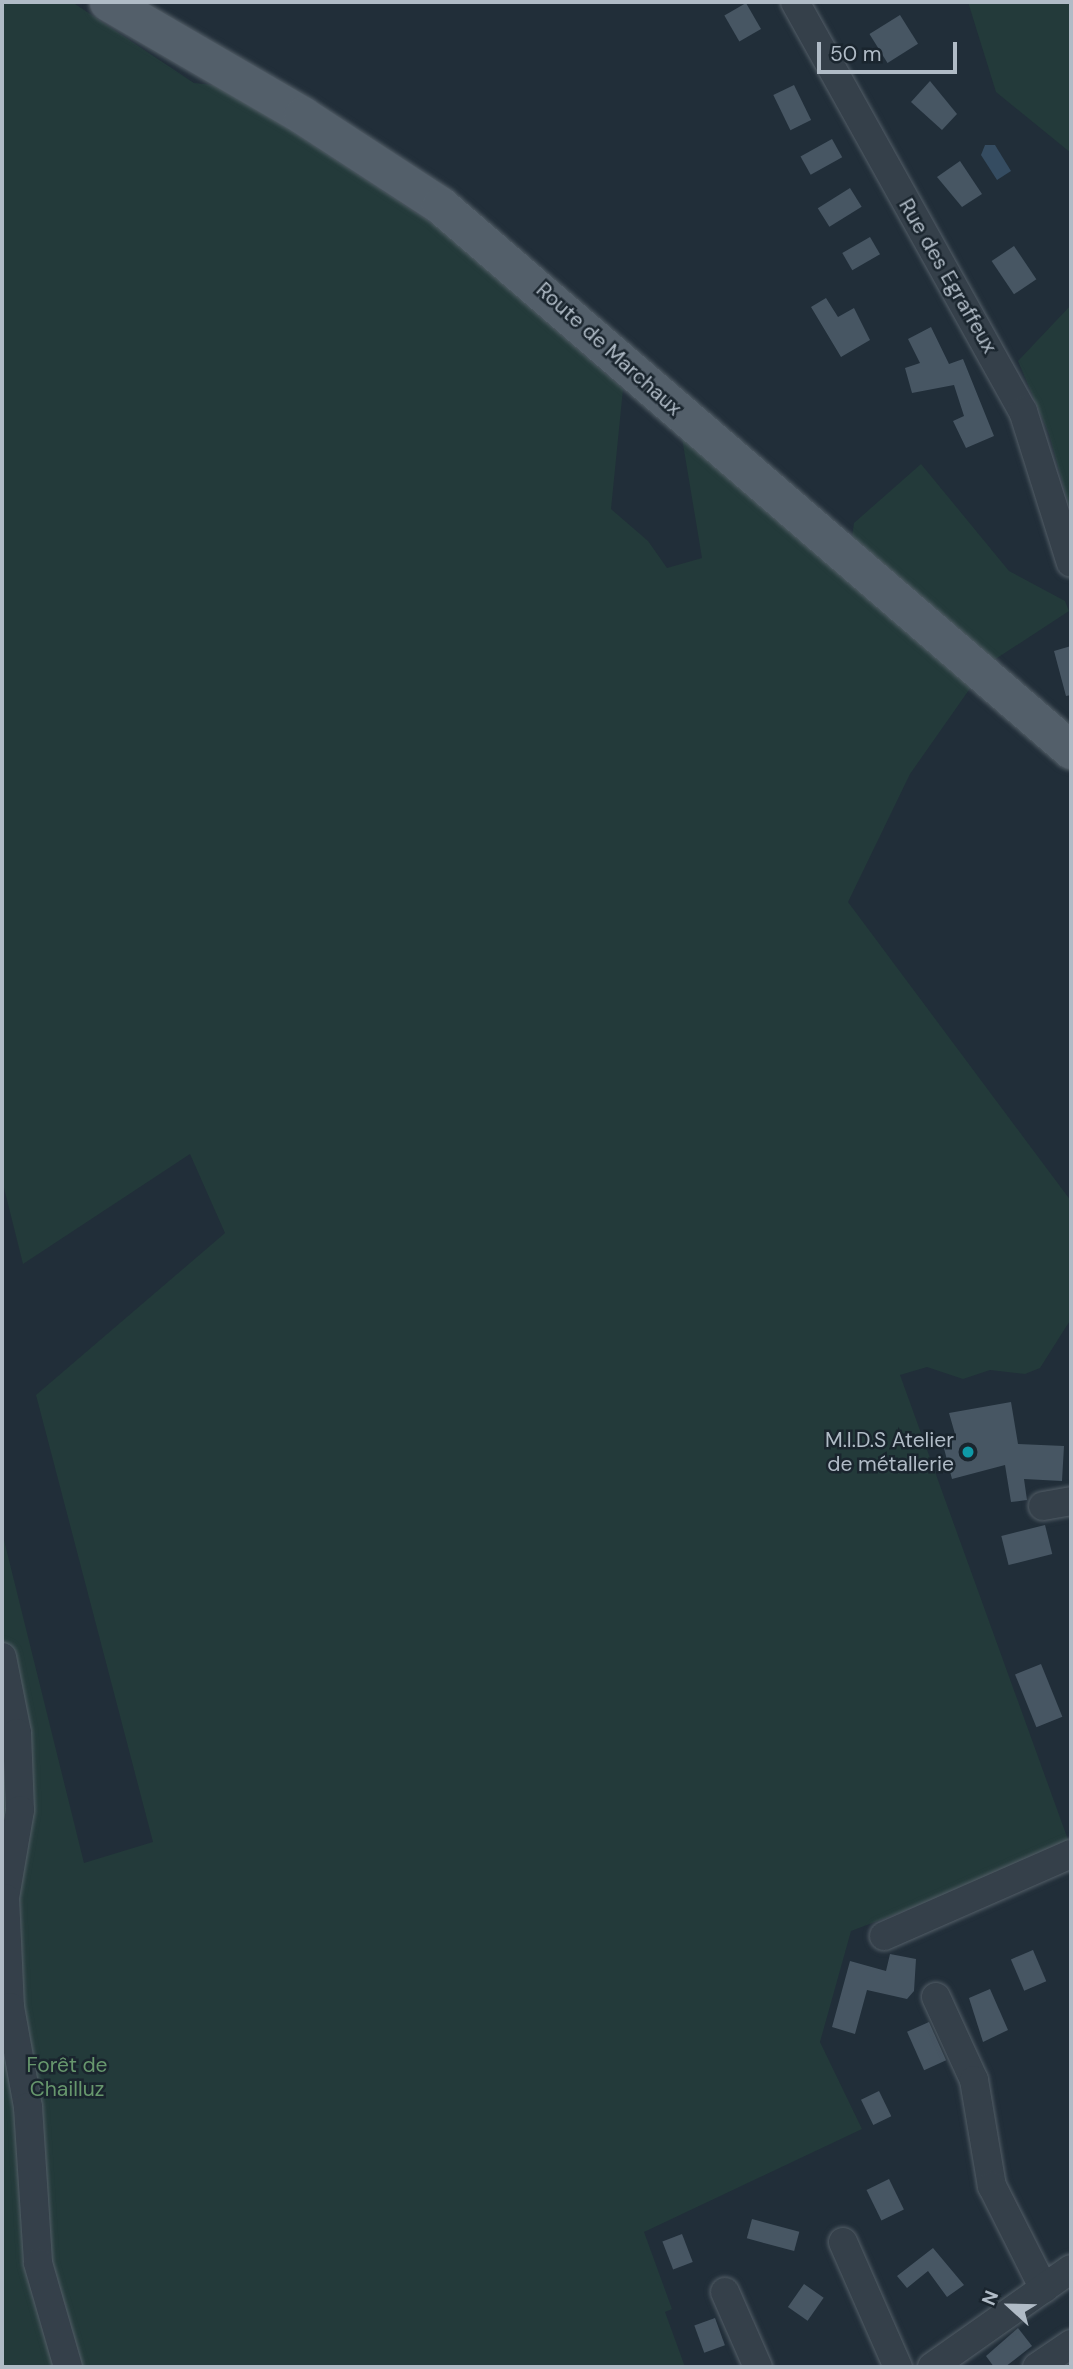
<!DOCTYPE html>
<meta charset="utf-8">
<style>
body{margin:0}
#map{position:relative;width:1073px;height:2369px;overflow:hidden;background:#212e39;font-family:"DM Sans",sans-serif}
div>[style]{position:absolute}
.green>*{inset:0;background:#233a3a}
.water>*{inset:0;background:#354c61}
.building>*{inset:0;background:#475663;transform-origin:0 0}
.roads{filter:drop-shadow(0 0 2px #535e67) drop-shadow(0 0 2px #535e67)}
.minor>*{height:28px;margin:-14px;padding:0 14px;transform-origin:14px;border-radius:14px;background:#35404a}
.major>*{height:37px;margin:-18.5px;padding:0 18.5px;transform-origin:18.5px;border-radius:18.5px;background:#535f6a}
.dots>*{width:19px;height:19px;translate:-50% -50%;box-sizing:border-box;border:4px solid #1a252e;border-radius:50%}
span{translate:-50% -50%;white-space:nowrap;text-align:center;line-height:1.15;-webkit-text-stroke:5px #1a252e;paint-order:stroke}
.street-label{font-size:21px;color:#b0bbc6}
.poi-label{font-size:21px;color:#b0bbc6}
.right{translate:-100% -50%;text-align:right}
.park-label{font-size:21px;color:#67976d}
.frame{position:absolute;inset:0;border:4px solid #b0bbc6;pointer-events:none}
.north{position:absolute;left:975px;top:2271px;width:70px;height:70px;-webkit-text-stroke:5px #1a252e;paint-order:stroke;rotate:292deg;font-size:19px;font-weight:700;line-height:28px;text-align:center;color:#b0bbc6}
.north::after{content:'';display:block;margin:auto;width:24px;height:32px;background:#b0bbc6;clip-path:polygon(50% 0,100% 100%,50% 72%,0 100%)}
.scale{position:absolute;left:817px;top:42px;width:140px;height:32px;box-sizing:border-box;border:4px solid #b0bbc6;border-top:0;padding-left:9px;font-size:21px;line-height:24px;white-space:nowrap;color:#b0bbc6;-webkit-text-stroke:5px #1a252e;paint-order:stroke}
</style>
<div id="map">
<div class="green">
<div style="clip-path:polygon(2px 2px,72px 2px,194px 83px,223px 86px,438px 227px,623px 389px,611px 509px,648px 541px,667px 568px,702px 558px,682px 438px,971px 687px,910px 774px,848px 902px,1071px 1201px,1071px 1319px,1040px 1368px,1025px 1374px,990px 1370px,963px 1379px,927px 1367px,900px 1375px,1071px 1848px,851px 1931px,820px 2042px,862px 2129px,644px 2232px,672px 2309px,665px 2312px,685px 2367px,2px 2367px,2px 1532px,84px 1863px,153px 1842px,36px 1395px,225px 1233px,190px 1154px,23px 1264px,2px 1180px)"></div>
<div style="clip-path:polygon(968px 2px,1071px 2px,1071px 153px,996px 92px)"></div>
<div style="clip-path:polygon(1071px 305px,1071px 513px,1049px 434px,1018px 361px)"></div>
<div style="clip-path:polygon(921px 464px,1009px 571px,1065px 601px,1069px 611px,988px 664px,851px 544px,854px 523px)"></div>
</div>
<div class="water">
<div style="clip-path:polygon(985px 145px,995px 145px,1011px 171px,997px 180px,981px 155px)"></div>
</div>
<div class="building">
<div style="left:746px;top:3px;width:30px;height:25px;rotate:60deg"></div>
<div style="left:900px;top:15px;width:34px;height:36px;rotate:58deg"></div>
<div style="clip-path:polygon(930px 81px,957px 114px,942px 130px,911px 102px)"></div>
<div style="left:794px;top:85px;width:39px;height:23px;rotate:64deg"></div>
<div style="left:832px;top:139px;width:21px;height:36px;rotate:61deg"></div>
<div style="clip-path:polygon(960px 161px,982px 194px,962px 207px,937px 177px)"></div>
<div style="left:850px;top:188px;width:22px;height:38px;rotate:58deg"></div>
<div style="left:870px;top:237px;width:20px;height:32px;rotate:60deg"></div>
<div style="left:1014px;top:246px;width:40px;height:27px;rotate:56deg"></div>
<div style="clip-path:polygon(826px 298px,838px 317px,854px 308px,870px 340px,841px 357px,811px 307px)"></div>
<div style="clip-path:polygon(931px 327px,949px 364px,963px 359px,994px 436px,966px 448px,953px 421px,964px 416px,954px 385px,912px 393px,905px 368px,920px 363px,908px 339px)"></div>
<div style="clip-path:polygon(1071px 646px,1071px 695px,1066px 696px,1054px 651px)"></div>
<div style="clip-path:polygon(1011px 1402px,1018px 1444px,1064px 1446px,1062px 1481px,1024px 1479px,1027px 1500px,1011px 1502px,1005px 1465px,952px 1479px,941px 1437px,955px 1434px,949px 1413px)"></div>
<div style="left:1045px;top:1525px;width:30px;height:45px;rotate:76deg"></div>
<div style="left:1041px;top:1664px;width:57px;height:28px;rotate:68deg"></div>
<div style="left:1033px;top:1950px;width:34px;height:24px;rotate:67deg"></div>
<div style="clip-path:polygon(890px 1954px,916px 1959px,914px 1991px,907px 1999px,867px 1990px,855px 2034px,832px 2027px,850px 1961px,886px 1971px)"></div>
<div style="clip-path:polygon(990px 1989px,1008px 2030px,983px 2042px,969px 1998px)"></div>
<div style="left:929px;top:2022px;width:42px;height:24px;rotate:66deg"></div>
<div style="left:879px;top:2091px;width:28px;height:20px;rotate:64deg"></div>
<div style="left:889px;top:2179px;width:34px;height:25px;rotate:64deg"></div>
<div style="left:752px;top:2219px;width:49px;height:20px;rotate:15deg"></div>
<div style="left:682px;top:2234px;width:30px;height:21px;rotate:69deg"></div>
<div style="clip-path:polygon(933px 2248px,964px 2285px,947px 2297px,928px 2271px,907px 2288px,897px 2276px)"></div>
<div style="left:804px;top:2284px;width:24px;height:28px;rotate:35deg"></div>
<div style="left:715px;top:2318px;width:29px;height:22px;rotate:70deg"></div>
<div style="clip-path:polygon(1018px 2328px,1032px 2346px,1005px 2367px,994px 2367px,986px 2356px)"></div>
</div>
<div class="roads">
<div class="minor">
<div style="left:795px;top:2px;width:468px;rotate:60.9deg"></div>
<div style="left:1023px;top:411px;width:159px;rotate:72.5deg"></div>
<div style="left:1043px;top:1506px;width:28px;rotate:-10deg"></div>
<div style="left:2px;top:1657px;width:77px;rotate:78.8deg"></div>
<div style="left:17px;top:1733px;width:77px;rotate:87.8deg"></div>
<div style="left:20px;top:1810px;width:89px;rotate:99.7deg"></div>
<div style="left:5px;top:1898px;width:109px;rotate:87.4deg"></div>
<div style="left:10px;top:2007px;width:102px;rotate:79.8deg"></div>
<div style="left:28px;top:2107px;width:156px;rotate:86.3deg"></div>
<div style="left:38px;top:2263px;width:108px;rotate:73.9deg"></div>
<div style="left:884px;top:1936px;width:204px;rotate:-23.7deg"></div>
<div style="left:936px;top:1997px;width:91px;rotate:65.4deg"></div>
<div style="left:974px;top:2080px;width:108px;rotate:80.4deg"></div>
<div style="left:992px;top:2186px;width:115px;rotate:63.2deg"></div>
<div style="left:843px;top:2242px;width:137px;rotate:66.3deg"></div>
<div style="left:725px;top:2292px;width:82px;rotate:66.3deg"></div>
<div style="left:932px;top:2367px;width:170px;rotate:-35.2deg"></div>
<div style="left:1037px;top:2367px;width:41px;rotate:-34.1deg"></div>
</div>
<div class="major">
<div style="left:108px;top:2px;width:225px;rotate:30.2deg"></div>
<div style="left:302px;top:115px;width:165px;rotate:33.1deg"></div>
<div style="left:440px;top:205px;width:834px;rotate:40.82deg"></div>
</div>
</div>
<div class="dots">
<div style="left:968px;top:1452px;background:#0f9aa8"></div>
</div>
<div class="street-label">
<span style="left:948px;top:276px;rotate:60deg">Rue des Egraffeux</span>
<span style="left:609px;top:349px;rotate:42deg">Route de Marchaux</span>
</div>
<div class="poi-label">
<span class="right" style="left:954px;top:1452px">M.I.D.S Atelier<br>de métallerie</span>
</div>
<div class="park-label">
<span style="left:67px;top:2077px">Forêt de<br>Chailluz</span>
</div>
<div class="frame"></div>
<div class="north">N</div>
<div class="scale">50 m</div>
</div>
